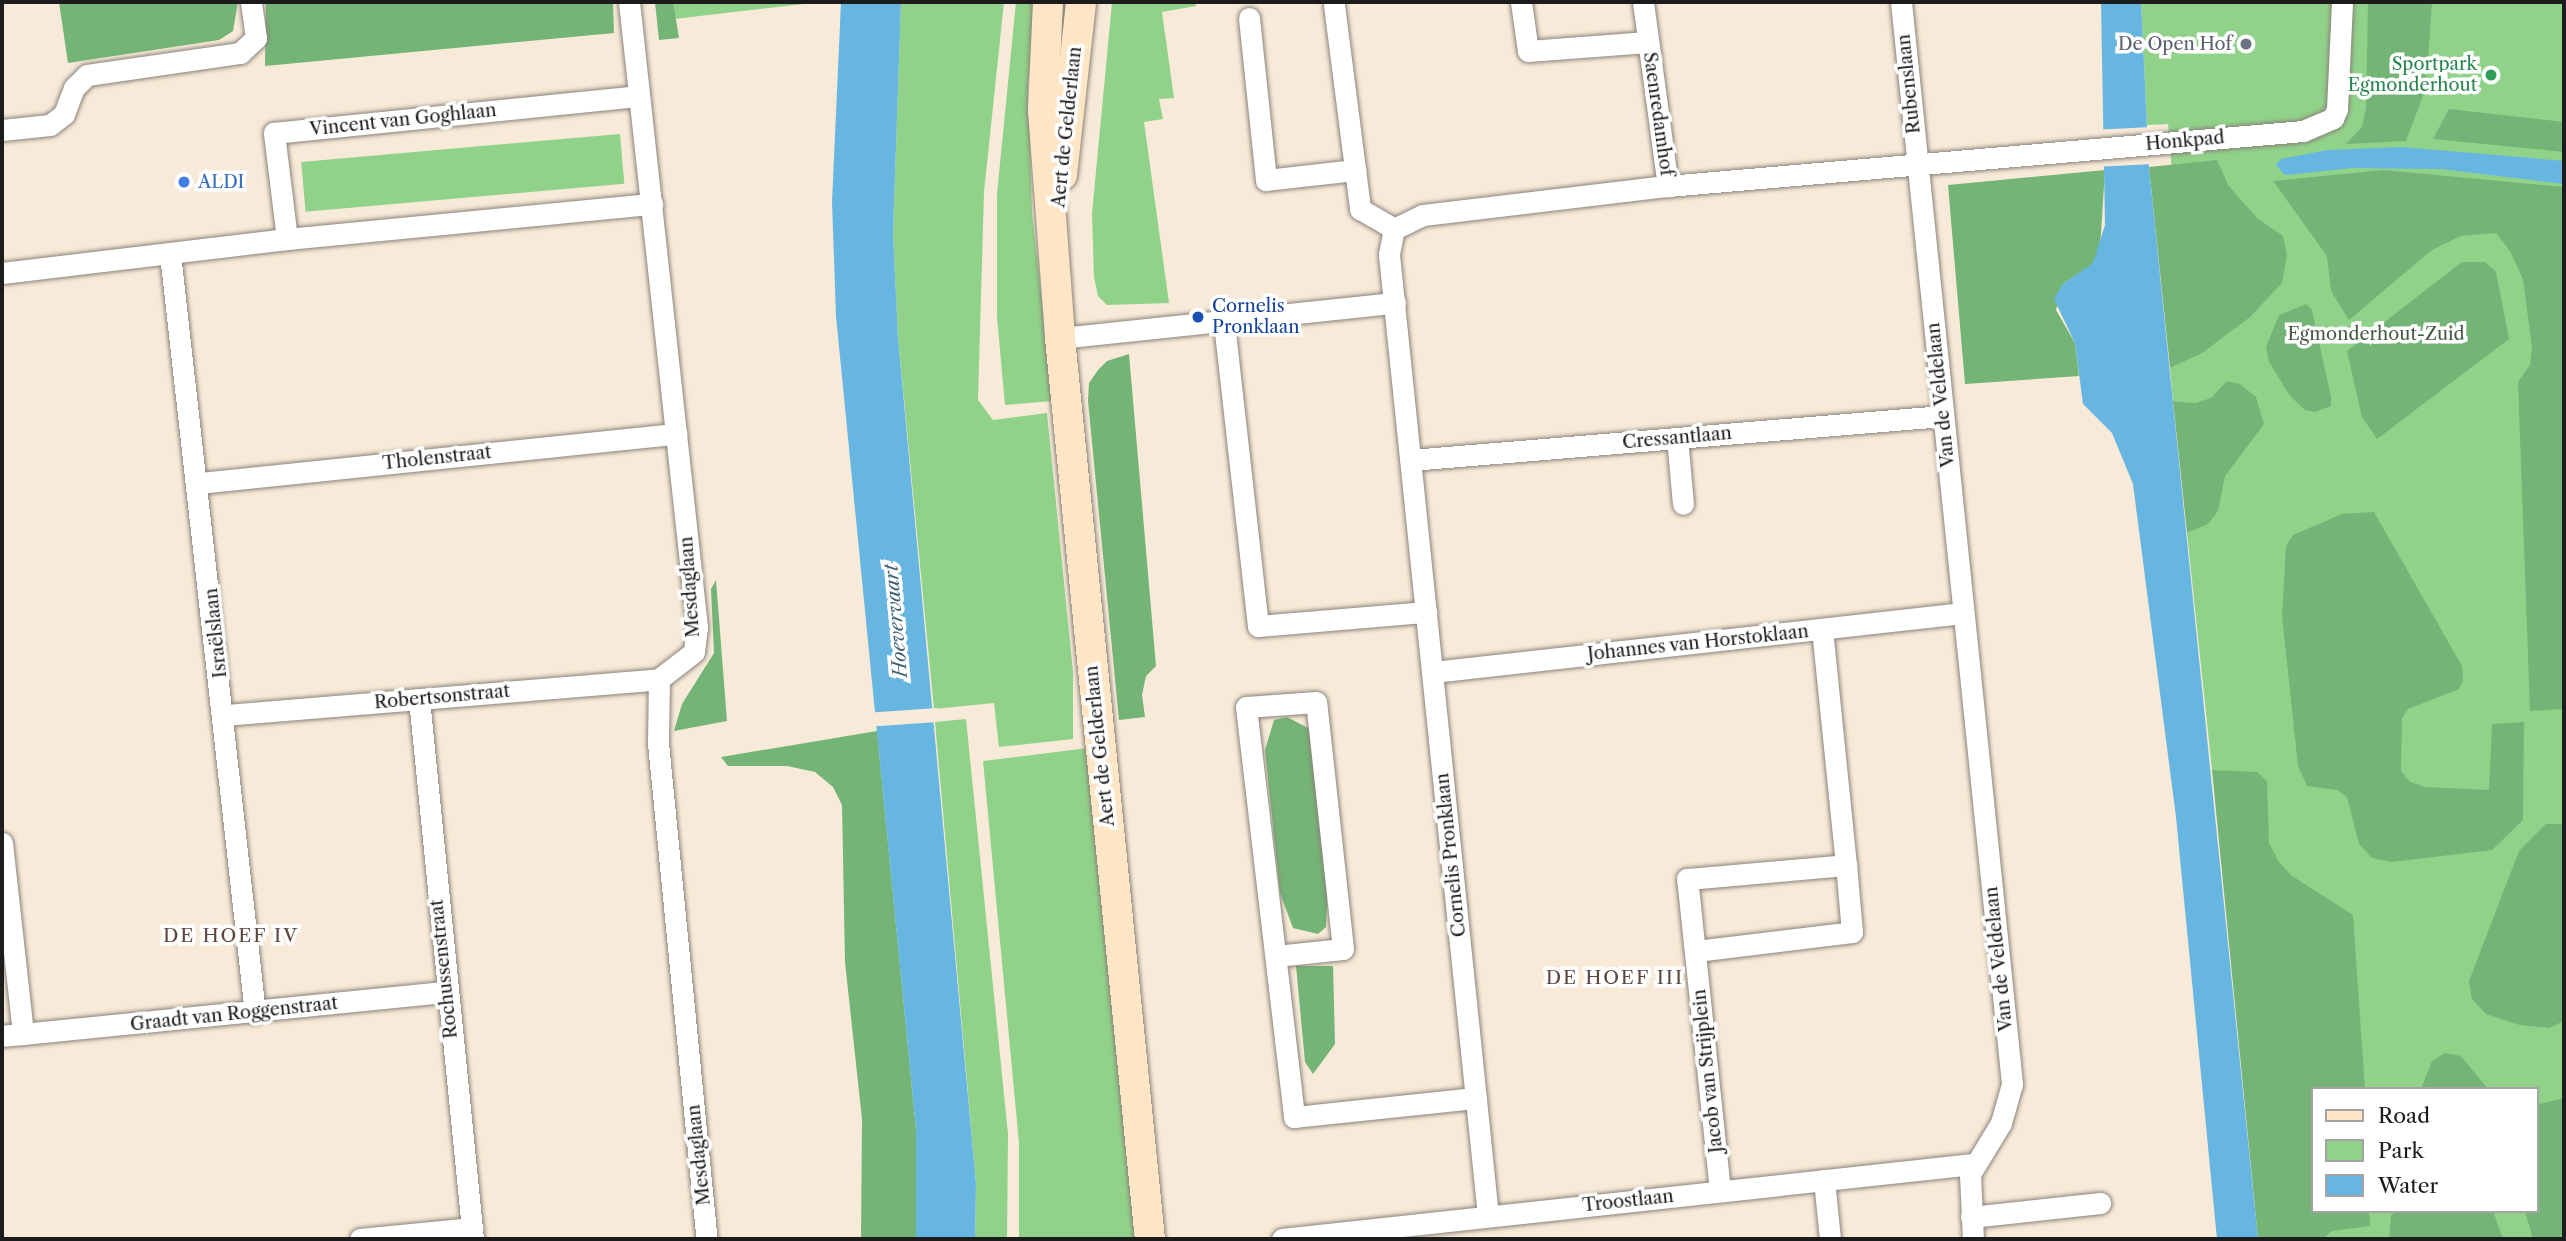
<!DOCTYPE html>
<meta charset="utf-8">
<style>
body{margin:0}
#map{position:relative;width:2566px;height:1241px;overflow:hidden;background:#f7ead8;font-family:"Libre Caslon Text",serif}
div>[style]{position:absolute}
.green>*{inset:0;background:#91d28a;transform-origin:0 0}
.forest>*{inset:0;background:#74b476}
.water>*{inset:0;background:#67b5e1}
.pier>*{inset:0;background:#f7ead8;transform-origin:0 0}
.roads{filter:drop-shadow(0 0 2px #8a837a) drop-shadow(0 0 2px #8a837a)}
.street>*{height:21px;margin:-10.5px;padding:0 10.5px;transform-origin:10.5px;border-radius:10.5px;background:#fff}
.secondary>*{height:30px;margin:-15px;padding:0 15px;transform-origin:15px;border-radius:15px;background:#fde5c5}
.dots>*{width:19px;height:19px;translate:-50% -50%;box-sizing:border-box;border:4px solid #fff;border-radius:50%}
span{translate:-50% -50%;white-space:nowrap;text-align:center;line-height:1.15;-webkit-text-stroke:7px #fff;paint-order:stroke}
.worship-label{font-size:18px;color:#5b616d}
.right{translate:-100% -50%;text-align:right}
.leisure-label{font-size:18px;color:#27864d}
.street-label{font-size:18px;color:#1c1c1c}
.shop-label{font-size:18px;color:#366cbe}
.left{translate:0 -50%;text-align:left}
.transit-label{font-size:18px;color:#164399}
.park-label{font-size:18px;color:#455c42}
.water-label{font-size:19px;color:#3e6175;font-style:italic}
.neighbourhood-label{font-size:19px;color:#5e473f;letter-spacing:2px}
.frame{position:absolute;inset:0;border:4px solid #1c1c1c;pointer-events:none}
.legend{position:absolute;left:2311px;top:1087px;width:228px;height:126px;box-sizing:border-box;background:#fff;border:2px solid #a4a4a4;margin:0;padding:9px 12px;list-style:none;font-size:21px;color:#1c1c1c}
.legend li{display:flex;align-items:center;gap:14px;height:35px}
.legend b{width:35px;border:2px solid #a4a4a4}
</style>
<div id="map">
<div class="green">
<div style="clip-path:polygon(673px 2px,821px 2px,674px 19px)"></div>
<div style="clip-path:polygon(901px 2px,1004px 2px,984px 192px,978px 400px,993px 420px,1047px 413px,1073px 672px,1073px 739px,999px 747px,994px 703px,934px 709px,898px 338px,893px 233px)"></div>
<div style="clip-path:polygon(1016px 2px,1036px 2px,1028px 83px,1032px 212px,1053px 401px,1005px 405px,997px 317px,997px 194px)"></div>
<div style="clip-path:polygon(1112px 2px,1195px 2px,1196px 6px,1162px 12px,1174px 98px,1159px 99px,1163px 119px,1144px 122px,1169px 303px,1107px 305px,1098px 296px,1094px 277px,1092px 214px)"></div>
<div style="clip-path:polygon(evenodd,2141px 2px,2564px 2px,2564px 1239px,2274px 1239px,2226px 771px,2212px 770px,2187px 533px,2203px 526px,2192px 403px,2173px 401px,2170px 368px,2188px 359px,2168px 124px,2147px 125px,2141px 2px,2312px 1089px,2536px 1089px,2536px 1211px,2312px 1211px,2312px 1089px)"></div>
<div style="left:620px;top:134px;width:50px;height:320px;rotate:85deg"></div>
<div style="clip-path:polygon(966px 719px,1008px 1134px,1007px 1239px,975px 1239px,976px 1183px,935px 722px)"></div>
<div style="clip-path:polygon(1088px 748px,1139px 1239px,1019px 1239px,1019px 1143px,983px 761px)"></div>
</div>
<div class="forest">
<div style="clip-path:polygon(238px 2px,233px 31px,219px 40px,68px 63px,59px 2px)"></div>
<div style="clip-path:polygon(266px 2px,613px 2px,614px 33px,265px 66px)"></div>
<div style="clip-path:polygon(655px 2px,673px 2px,679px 38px,659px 40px)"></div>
<div style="clip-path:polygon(2368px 2px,2432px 2px,2426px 88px,2406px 141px,2346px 144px,2362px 127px,2366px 108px)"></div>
<div style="clip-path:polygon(2449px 109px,2564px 122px,2564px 152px,2433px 139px)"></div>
<div style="clip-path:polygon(2217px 160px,2228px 185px,2257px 218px,2283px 236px,2287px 255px,2282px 283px,2250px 317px,2202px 353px,2170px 368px,2149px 167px)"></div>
<div style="clip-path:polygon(2105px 170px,2100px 249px,2093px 264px,2063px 284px,2056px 310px,2075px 343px,2079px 376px,1965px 384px,1948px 185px)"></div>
<div style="clip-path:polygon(2383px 170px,2564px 187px,2564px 709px,2530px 711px,2518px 382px,2530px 365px,2532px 348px,2523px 279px,2510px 251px,2496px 233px,2461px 236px,2432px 250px,2349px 320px,2331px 291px,2327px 256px,2273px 181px)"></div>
<div style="clip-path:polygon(2462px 262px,2485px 262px,2496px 272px,2509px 339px,2377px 439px,2362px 417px,2347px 351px)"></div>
<div style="clip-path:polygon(2306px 304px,2312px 310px,2331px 397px,2331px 406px,2315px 412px,2305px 410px,2290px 396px,2269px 362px,2266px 347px,2279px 315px)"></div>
<div style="clip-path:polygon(1129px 354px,1156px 666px,1146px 676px,1142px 695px,1145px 717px,1119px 720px,1088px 401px,1089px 383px,1098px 370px,1107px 361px)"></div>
<div style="clip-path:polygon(2227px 381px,2240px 384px,2256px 397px,2264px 424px,2225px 476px,2218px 511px,2208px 524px,2187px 533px,2173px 401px,2196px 403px,2211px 398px)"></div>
<div style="clip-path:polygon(2374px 512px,2462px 666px,2463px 681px,2459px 689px,2408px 709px,2402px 718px,2401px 771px,2410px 782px,2425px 787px,2489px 790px,2492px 724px,2524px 722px,2523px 820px,2492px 850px,2392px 862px,2372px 858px,2359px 844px,2347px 797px,2337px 790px,2307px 786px,2298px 766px,2282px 616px,2286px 546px,2293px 535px,2342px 514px)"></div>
<div style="clip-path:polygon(716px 580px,727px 721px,674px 731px,682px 704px,714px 653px,711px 589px)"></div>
<div style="clip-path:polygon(1287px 717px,1310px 729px,1329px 867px,1326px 927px,1318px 934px,1293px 928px,1280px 893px,1265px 750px,1274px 720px)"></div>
<div style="clip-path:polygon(877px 731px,916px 1129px,916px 1239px,861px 1239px,862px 1119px,845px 962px,842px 805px,833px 787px,815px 772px,787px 766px,728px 766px,721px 757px)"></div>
<div style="clip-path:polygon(2212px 770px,2257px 772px,2267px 781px,2269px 843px,2279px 862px,2292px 876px,2353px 915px,2365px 1089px,2312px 1089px,2312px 1211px,2369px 1211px,2370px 1226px,2332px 1231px,2323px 1239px,2258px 1239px)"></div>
<div style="clip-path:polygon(2546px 824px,2564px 824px,2564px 1021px,2549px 1028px,2520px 1025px,2486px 1014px,2472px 999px,2469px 981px,2519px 851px)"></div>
<div style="clip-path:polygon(1296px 966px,1333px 966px,1335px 1044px,1313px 1074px,1305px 1062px)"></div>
<div style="clip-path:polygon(2445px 1053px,2461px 1056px,2488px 1089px,2421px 1089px,2432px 1061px)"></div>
<div style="clip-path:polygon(2564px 1098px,2564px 1239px,2533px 1239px,2525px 1211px,2536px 1211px,2536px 1105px)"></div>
<div style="clip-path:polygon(2398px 1211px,2493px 1211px,2503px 1239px,2389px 1239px,2391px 1215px)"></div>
</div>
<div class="water">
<div style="clip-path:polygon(841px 2px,901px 2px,893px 233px,898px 338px,976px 1183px,975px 1239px,916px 1239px,916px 1129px,836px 316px,832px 202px)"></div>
<div style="clip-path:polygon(2101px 2px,2141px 2px,2149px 167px,2258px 1239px,2217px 1239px,2176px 817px,2133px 484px,2112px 433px,2083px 404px,2075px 343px,2054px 299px,2063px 284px,2093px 263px,2105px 225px)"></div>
<div style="clip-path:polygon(2402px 147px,2564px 161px,2564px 184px,2441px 169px,2353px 168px,2285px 175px,2276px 165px,2281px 159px,2328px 150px)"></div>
</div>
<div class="pier">
<div style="left:2151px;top:127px;width:37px;height:54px;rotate:87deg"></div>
<div style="left:937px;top:708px;width:14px;height:65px;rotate:86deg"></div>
</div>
<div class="roads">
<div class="street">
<div style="left:629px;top:2px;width:629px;rotate:83.79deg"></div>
<div style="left:697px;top:627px;width:25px;rotate:97deg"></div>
<div style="left:694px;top:652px;width:44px;rotate:142.4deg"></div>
<div style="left:659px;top:679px;width:64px;rotate:90.9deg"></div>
<div style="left:658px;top:743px;width:498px;rotate:84.4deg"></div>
<div style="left:1521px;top:2px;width:49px;rotate:81.9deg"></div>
<div style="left:1528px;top:51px;width:120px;rotate:-4.3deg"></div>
<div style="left:1643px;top:2px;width:186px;rotate:82.3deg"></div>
<div style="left:1901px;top:2px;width:1088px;rotate:84.14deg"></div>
<div style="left:2012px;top:1084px;width:41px;rotate:105.8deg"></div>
<div style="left:2001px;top:1123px;width:60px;rotate:121.3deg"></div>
<div style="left:1970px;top:1174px;width:65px;rotate:87.4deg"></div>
<div style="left:1334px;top:5px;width:206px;rotate:82.7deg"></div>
<div style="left:1360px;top:209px;width:39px;rotate:30deg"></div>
<div style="left:1249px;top:18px;width:163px;rotate:84deg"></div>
<div style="left:1266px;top:180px;width:90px;rotate:-6.4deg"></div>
<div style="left:2px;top:130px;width:48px;rotate:-5.9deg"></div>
<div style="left:50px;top:125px;width:18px;rotate:-38deg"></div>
<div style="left:64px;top:114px;width:28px;rotate:-69deg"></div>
<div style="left:74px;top:88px;width:18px;rotate:-45deg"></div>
<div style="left:87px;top:75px;width:155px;rotate:-8.2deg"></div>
<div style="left:240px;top:53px;width:22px;rotate:-43deg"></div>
<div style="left:256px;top:38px;width:36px;rotate:-98deg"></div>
<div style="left:287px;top:239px;width:107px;rotate:-97deg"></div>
<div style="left:274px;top:133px;width:367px;rotate:-5.8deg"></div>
<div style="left:170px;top:254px;width:764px;rotate:83.61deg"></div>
<div style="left:2px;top:273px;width:287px;rotate:-6.8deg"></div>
<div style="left:287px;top:239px;width:367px;rotate:-5.5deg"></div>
<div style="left:1224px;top:323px;width:305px;rotate:83.6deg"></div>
<div style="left:1258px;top:626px;width:169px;rotate:-4.8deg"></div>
<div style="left:1060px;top:338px;width:337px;rotate:-6deg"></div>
<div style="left:1677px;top:438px;width:66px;rotate:84.8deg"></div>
<div style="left:1411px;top:460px;width:534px;rotate:-4.73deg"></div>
<div style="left:199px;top:483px;width:480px;rotate:-5.9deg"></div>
<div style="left:1433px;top:672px;width:533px;rotate:-6.35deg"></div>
<div style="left:419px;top:699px;width:543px;rotate:84.29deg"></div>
<div style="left:225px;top:715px;width:435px;rotate:-4.7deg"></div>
<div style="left:2px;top:843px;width:192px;rotate:83.7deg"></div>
<div style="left:23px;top:1034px;width:21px;rotate:175deg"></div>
<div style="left:1696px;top:951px;width:157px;rotate:-6.9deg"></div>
<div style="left:1852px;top:932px;width:67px;rotate:-95.1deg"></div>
<div style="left:1276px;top:956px;width:67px;rotate:-6deg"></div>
<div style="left:1343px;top:949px;width:248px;rotate:-96.2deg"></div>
<div style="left:1316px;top:702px;width:70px;rotate:175.9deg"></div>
<div style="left:1246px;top:707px;width:413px;rotate:83.3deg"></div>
<div style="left:1294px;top:1117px;width:183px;rotate:-6deg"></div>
<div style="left:23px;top:1034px;width:425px;rotate:-5.7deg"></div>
<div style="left:1824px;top:1180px;width:59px;rotate:84.2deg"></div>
<div style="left:1720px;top:1191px;width:314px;rotate:-96deg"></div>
<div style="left:1687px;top:879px;width:160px;rotate:-5deg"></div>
<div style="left:1846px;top:865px;width:236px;rotate:-95.8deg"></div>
<div style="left:1488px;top:1216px;width:967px;rotate:-95.88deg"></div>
<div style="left:1389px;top:254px;width:25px;rotate:-79deg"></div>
<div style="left:1394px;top:229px;width:32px;rotate:-26deg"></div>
<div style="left:1423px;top:215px;width:247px;rotate:-6.8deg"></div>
<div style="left:1668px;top:186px;width:637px;rotate:-4.95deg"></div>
<div style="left:2303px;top:131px;width:33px;rotate:-23deg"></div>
<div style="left:2333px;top:118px;width:10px;rotate:-66deg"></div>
<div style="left:2337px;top:109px;width:107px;rotate:-87.3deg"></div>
<div style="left:1971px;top:1217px;width:130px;rotate:-6.2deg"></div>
<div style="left:360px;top:1239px;width:113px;rotate:-5.6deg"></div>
<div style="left:1282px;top:1239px;width:695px;rotate:-6.19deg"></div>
</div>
<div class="secondary">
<div style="left:1048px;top:2px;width:108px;rotate:92.7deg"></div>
<div style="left:1043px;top:110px;width:229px;rotate:85.7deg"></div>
<div style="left:1060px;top:338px;width:905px;rotate:84.3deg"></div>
<div style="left:1062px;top:175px;width:174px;rotate:-83.7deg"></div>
</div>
</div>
<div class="dots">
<div style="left:2246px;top:44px;background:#6b7280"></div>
<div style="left:2491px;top:75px;background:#2e9e5b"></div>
<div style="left:184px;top:182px;background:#3f7fe0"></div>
<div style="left:1198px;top:317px;background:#1a4fb4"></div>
</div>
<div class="worship-label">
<span class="right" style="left:2232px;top:44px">De Open Hof</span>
</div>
<div class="leisure-label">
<span class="right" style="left:2477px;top:75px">Sportpark<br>Egmonderhout</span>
</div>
<div class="street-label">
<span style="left:1909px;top:84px;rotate:-96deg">Rubenslaan</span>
<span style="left:1658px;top:114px;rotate:82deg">Saenredamhof</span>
<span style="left:403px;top:120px;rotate:-6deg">Vincent van Goghlaan</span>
<span style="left:1067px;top:127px;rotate:-84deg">Aert de Gelderlaan</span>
<span style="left:2185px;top:141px;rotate:-5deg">Honkpad</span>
<span style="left:1941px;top:395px;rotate:-96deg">Van de Veldelaan</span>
<span style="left:1677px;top:438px;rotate:-5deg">Cressantlaan</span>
<span style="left:437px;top:458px;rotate:-6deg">Tholenstraat</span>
<span style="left:690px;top:587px;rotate:-94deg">Mesdaglaan</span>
<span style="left:216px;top:633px;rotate:-96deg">Israëlslaan</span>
<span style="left:1698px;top:643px;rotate:-6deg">Johannes van Horstoklaan</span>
<span style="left:442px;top:697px;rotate:-5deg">Robertsonstraat</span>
<span style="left:1100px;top:746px;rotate:-96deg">Aert de Gelderlaan</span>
<span style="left:1451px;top:855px;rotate:-96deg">Cornelis Pronklaan</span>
<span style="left:1999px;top:959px;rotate:-96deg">Van de Veldelaan</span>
<span style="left:444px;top:969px;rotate:-96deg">Rochussenstraat</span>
<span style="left:234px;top:1014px;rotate:-6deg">Graadt van Roggenstraat</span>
<span style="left:1708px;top:1071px;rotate:-96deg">Jacob van Strijplein</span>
<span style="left:699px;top:1155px;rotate:-96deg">Mesdaglaan</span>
<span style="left:1628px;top:1201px;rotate:-6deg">Troostlaan</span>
</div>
<div class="shop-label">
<span class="left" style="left:198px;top:182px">ALDI</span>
</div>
<div class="transit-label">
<span class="left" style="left:1212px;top:317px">Cornelis<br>Pronklaan</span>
</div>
<div class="park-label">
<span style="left:2376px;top:334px">Egmonderhout-Zuid</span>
</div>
<div class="water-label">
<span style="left:896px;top:621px;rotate:-95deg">Hoevervaart</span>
</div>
<div class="neighbourhood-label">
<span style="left:231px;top:936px">DE HOEF IV</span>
<span style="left:1615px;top:978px">DE HOEF III</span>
</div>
<div class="frame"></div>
<ul class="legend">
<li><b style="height:9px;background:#fde5c5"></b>Road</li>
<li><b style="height:19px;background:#91d28a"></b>Park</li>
<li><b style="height:19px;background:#67b5e1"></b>Water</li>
</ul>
</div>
